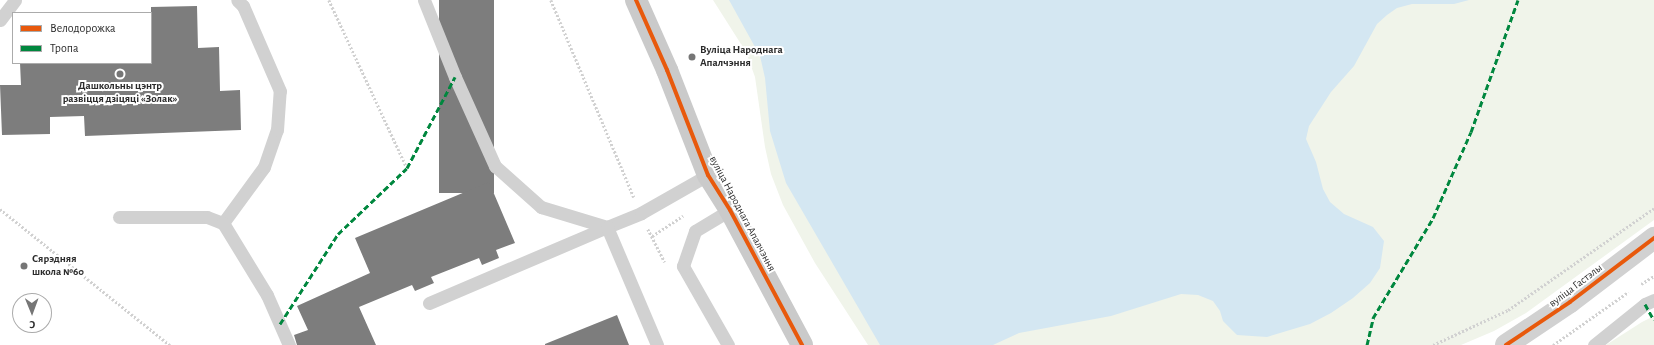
<!DOCTYPE html>
<meta charset="utf-8">
<style>
body{margin:0}
#map{position:relative;width:1654px;height:345px;overflow:hidden;background:#fff;font-family:"Alegreya Sans",sans-serif}
div>[style]{position:absolute}
.green>*{inset:0;background:#f0f4ea}
.water>*{inset:0;background:#d4e7f2}
.building>*{inset:0;background:#7d7d7d;transform-origin:0 0}
.path>*{height:2.5px;margin-top:-1.25px;transform-origin:0;background:repeating-linear-gradient(90deg,#d1d1d1 0 2px,transparent 0 4px)}
.lane>*{height:13px;margin:-6.5px;padding:0 6.5px;transform-origin:6.5px;border-radius:6.5px;background:#d1d1d1}
.street>*{height:22px;margin:-11px;padding:0 11px;transform-origin:11px;border-radius:11px;background:#d1d1d1}
.secondary>*{height:22px;margin:-11px;padding:0 11px;transform-origin:11px;border-radius:11px;background:#cacaca}
.quiet>*{height:3px;margin-top:-1.5px;transform-origin:0;background:repeating-linear-gradient(90deg,#00873e 0 6px,transparent 0 9px)}
.cycleway>*{height:4px;margin:-2px;padding:0 2px;transform-origin:2px;border-radius:2px;background:#e8590c}
.dots>*{width:11px;height:11px;translate:-50% -50%;box-sizing:border-box;border:2px solid #fff;border-radius:50%}
span{translate:-50% -50%;white-space:nowrap;text-align:center;line-height:1.15;-webkit-text-stroke:4px #fff;paint-order:stroke}
.poi-label{font-size:11px;color:#2c2c2c;font-weight:700}
.left{translate:0 -50%;text-align:left}
.street-label{font-size:11px;color:#2c2c2c}
.legend{position:absolute;left:12px;top:12px;width:140px;height:52px;box-sizing:border-box;background:#fff;border:1px solid #ababab;margin:0;padding:5px 7px;list-style:none;font-size:12px;color:#2c2c2c}
.legend li{display:flex;align-items:center;gap:8px;height:20px}
.legend b{width:20px;border:1px solid #ababab}
.north{position:absolute;left:12px;top:293px;width:40px;height:40px;box-sizing:border-box;background:#fff;border:1px solid #ababab;border-radius:50%;rotate:179deg;font-size:11px;font-weight:700;line-height:16px;text-align:center;color:#2c2c2c}
.north::after{content:'';display:block;margin:auto;width:14px;height:18px;background:#767676;clip-path:polygon(50% 0,100% 100%,50% 72%,0 100%)}
</style>
<div id="map">
<div class="green">
<div style="clip-path:polygon(713px 0,1654px 0,1654px 220px,1526px 313px,1494px 331px,1461px 345px,868px 345px,815px 263px,783px 205px,771px 174px,765px 147px,755px 77px,746px 52px)"></div>
<div style="clip-path:polygon(1654px 316px,1654px 345px,1606px 345px,1642px 322px)"></div>
</div>
<div class="water">
<div style="clip-path:polygon(729px 0,1469px 0,1454px 4px,1412px 4px,1397px 8px,1387px 15px,1377px 24px,1354px 66px,1331px 92px,1309px 126px,1306px 139px,1316px 162px,1323px 189px,1330px 202px,1344px 214px,1373px 227px,1384px 241px,1380px 268px,1370px 283px,1353px 298px,1331px 313px,1310px 324px,1267px 337px,1237px 335px,1223px 321px,1220px 311px,1213px 301px,1198px 295px,1181px 294px,1111px 316px,1019px 333px,993px 345px,880px 345px,786px 183px,770px 131px,765px 78px,760px 56px)"></div>
</div>
<div class="building">
<div style="left:439px;top:0;width:55px;height:193px"></div>
<div style="clip-path:polygon(197px 6px,198px 48px,219px 47px,220px 91px,240px 90px,241px 130px,85px 136px,84px 116px,50px 117px,50px 134px,2px 135px,0 85px,21px 85px,20px 63px,151px 63px,151px 7px)"></div>
<div style="clip-path:polygon(489px 182px,515px 243px,496px 250px,499px 258px,482px 265px,479px 258px,431px 277px,434px 283px,415px 291px,412px 285px,359px 307px,376px 345px,297px 345px,294px 335px,308px 330px,297px 306px,370px 273px,355px 238px)"></div>
<div style="clip-path:polygon(617px 315px,629px 345px,545px 345px,545px 344px)"></div>
</div>
<div class="path">
<div style="left:329px;top:0;width:185px;rotate:65.1deg"></div>
<div style="left:551px;top:0;width:214px;rotate:67.2deg"></div>
<div style="left:0;top:209px;width:218px;rotate:38.7deg"></div>
<div style="left:648px;top:229px;width:37px;rotate:63deg"></div>
<div style="left:652px;top:236px;width:37px;rotate:-33deg"></div>
<div style="left:1641px;top:284px;width:15px;rotate:-32deg"></div>
<div style="left:1433px;top:345px;width:83px;rotate:-25deg"></div>
<div style="left:1508px;top:310px;width:178px;rotate:-34.9deg"></div>
<div style="left:1553px;top:345px;width:92px;rotate:-35.2deg"></div>
</div>
<div class="lane">
<div style="left:424px;top:0;width:83px;rotate:68.1deg"></div>
<div style="left:455px;top:77px;width:98px;rotate:65.8deg"></div>
<div style="left:495px;top:166px;width:62px;rotate:41.7deg"></div>
<div style="left:541px;top:207px;width:69px;rotate:16.9deg"></div>
<div style="left:607px;top:227px;width:37px;rotate:-22deg"></div>
<div style="left:641px;top:213px;width:77px;rotate:-29.6deg"></div>
<div style="left:0;top:20px;width:25px;rotate:-53deg"></div>
<div style="left:119px;top:217px;width:88px"></div>
<div style="left:207px;top:217px;width:17px;rotate:21deg"></div>
<div style="left:223px;top:223px;width:69px;rotate:-53.8deg"></div>
<div style="left:264px;top:167px;width:39px;rotate:-71deg"></div>
<div style="left:277px;top:130px;width:39px;rotate:-86deg"></div>
<div style="left:280px;top:91px;width:93px;rotate:-113.5deg"></div>
<div style="left:243px;top:6px;width:8px;rotate:-135deg"></div>
<div style="left:223px;top:223px;width:84px;rotate:58.6deg"></div>
<div style="left:267px;top:295px;width:55px;rotate:66.3deg"></div>
<div style="left:429px;top:303px;width:194px;rotate:-23.1deg"></div>
<div style="left:607px;top:227px;width:128px;rotate:67deg"></div>
<div style="left:728px;top:345px;width:91px;rotate:-119.7deg"></div>
<div style="left:683px;top:266px;width:37px;rotate:-71deg"></div>
<div style="left:695px;top:231px;width:41px;rotate:-31deg"></div>
<div style="left:1594px;top:345px;width:65px;rotate:-38.8deg"></div>
<div style="left:1645px;top:304px;width:10px;rotate:-24deg"></div>
</div>
<div class="street">
<div style="left:1506px;top:345px;width:77px;rotate:-33.9deg"></div>
<div style="left:1570px;top:302px;width:106px;rotate:-37.3deg"></div>
</div>
<div class="secondary">
<div style="left:636px;top:0;width:77px;rotate:66.1deg"></div>
<div style="left:667px;top:70px;width:113px;rotate:68.7deg"></div>
<div style="left:708px;top:175px;width:41px;rotate:57.8deg"></div>
<div style="left:730px;top:210px;width:153px;rotate:61.9deg"></div>
</div>
<div class="quiet">
<div style="left:1645px;top:304px;width:18px;rotate:61deg"></div>
<div style="left:280px;top:324px;width:107px;rotate:-57.2deg"></div>
<div style="left:338px;top:234px;width:95px;rotate:-43.7deg"></div>
<div style="left:407px;top:168px;width:103px;rotate:-62.2deg"></div>
<div style="left:1367px;top:345px;width:28px;rotate:-77deg"></div>
<div style="left:1373px;top:318px;width:117px;rotate:-59deg"></div>
<div style="left:1433px;top:218px;width:94px;rotate:-66.2deg"></div>
<div style="left:1471px;top:132px;width:140px;rotate:-70.4deg"></div>
</div>
<div class="cycleway">
<div style="left:636px;top:0;width:77px;rotate:66.1deg"></div>
<div style="left:667px;top:70px;width:113px;rotate:68.7deg"></div>
<div style="left:708px;top:175px;width:41px;rotate:57.8deg"></div>
<div style="left:730px;top:210px;width:153px;rotate:61.9deg"></div>
<div style="left:1506px;top:345px;width:77px;rotate:-33.9deg"></div>
<div style="left:1570px;top:302px;width:106px;rotate:-37.3deg"></div>
</div>
<div class="dots">
<div style="left:692px;top:57px;background:#767676"></div>
<div style="left:120px;top:74px;background:#767676"></div>
<div style="left:24px;top:266px;background:#767676"></div>
</div>
<div class="poi-label">
<span class="left" style="left:700px;top:57px">Вуліца Народнага<br>Апалчэння</span>
<span style="left:120px;top:93px">Дашкольны цэнтр<br>развіцця дзіцяці «Золак»</span>
<span class="left" style="left:32px;top:266px">Сярэдняя<br>школа №60</span>
</div>
<div class="street-label">
<span style="left:742px;top:214px;rotate:62deg">вуліца Народнага Апалчэння</span>
<span style="left:1576px;top:286px;rotate:-37deg">вуліца Гастэлы</span>
</div>
<ul class="legend">
<li><b style="height:5px;background:#e8590c"></b>Велодорожка</li>
<li><b style="height:5px;background:#00873e"></b>Тропа</li>
</ul>
<div class="north">С</div>
</div>
